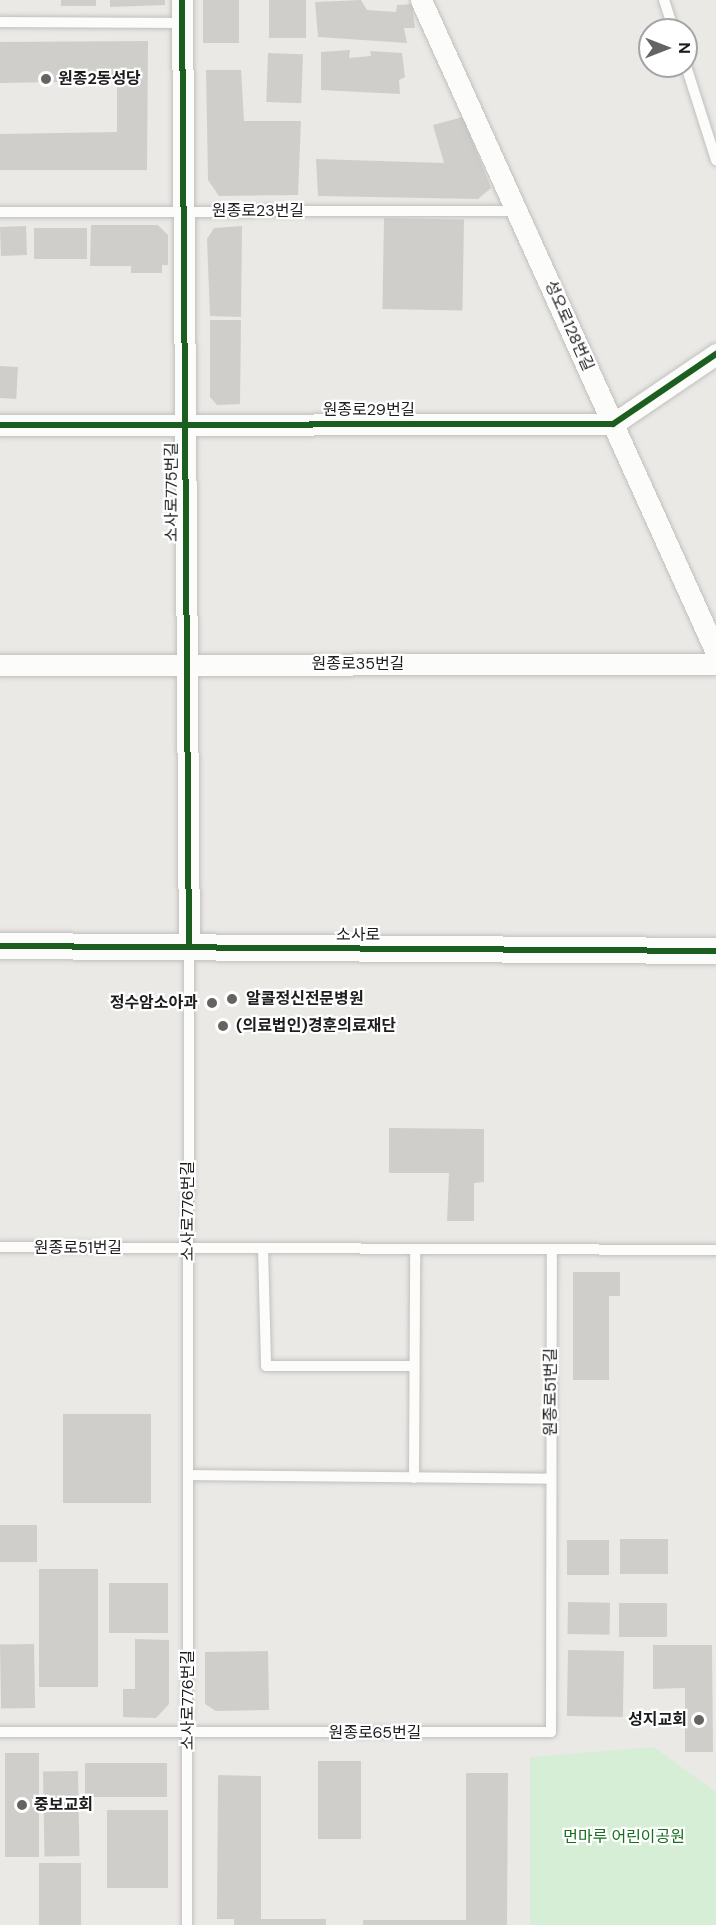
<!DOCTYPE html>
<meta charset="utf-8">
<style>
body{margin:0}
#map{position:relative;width:716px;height:1925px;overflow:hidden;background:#ebe9e6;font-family:"DM Sans","Noto Sans KR",sans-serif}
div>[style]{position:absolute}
.park>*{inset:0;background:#d6eed6}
.building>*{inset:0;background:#d0cecb;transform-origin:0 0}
.roads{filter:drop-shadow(0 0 2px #c1c0be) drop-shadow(0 0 2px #c1c0be)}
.service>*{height:10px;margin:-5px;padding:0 5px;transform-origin:5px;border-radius:5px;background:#fcfcfb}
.minor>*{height:21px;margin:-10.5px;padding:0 10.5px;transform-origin:10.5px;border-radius:10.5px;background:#fcfcfb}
.tertiary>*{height:26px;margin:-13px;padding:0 13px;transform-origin:13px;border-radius:13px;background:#fcfcfb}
.cycleway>*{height:6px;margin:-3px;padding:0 3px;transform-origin:3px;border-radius:3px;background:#1b5e20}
.dots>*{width:16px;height:16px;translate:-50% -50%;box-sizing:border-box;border:3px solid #fff;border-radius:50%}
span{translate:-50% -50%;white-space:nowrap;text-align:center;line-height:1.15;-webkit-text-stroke:4.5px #fff;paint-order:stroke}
.poi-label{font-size:16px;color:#1d1d1d;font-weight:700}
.left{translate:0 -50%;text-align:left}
.right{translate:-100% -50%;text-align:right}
.street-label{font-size:16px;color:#1d1d1d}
.park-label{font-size:16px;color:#176f1f}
.north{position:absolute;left:638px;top:18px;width:60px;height:60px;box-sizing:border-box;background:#fff;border:2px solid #a5a5a5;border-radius:50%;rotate:90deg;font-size:16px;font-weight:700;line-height:24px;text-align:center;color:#1d1d1d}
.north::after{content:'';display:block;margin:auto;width:21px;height:27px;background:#656463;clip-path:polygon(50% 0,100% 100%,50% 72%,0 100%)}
</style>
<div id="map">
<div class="park">
<div style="clip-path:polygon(654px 1747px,716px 1792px,716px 1925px,530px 1925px,530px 1757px)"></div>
</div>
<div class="building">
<div style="left:61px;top:0;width:35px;height:6px"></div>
<div style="clip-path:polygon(110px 0,165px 0,165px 5px,110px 7px)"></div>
<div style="left:203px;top:0;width:36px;height:43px"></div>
<div style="left:269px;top:0;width:37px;height:38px"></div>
<div style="clip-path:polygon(361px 0,367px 10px,396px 12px,397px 5px,412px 4px,415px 28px,404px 28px,407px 43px,318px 37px,315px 2px)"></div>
<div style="clip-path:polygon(148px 41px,147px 170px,0 170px,0 134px,117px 132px,117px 81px,0 83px,0 42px)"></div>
<div style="clip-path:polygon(350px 50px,349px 58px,371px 56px,370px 51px,402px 53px,405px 77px,399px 80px,400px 94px,321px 90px,321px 52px)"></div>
<div style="left:268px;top:53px;width:35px;height:49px;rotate:2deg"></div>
<div style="clip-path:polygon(206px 70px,241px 70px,244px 121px,301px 121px,298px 195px,219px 196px,208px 180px)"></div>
<div style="clip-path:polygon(463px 117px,491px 188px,478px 199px,318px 196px,316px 159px,444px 163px,433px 125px)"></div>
<div style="left:384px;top:218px;width:80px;height:91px;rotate:1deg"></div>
<div style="clip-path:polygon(91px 225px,158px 225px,168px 235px,168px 265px,162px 265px,162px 273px,131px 273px,131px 266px,90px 266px)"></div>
<div style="left:26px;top:226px;width:29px;height:26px;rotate:88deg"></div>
<div style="clip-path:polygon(242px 226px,241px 317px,210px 316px,207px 239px,214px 228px)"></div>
<div style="left:34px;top:228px;width:53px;height:31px"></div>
<div style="clip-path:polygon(210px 320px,241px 320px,240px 404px,217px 405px,210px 397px)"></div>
<div style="left:0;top:366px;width:18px;height:32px;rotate:3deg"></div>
<div style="clip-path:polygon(389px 1128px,484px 1129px,484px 1182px,474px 1183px,474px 1221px,447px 1221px,449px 1173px,389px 1173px)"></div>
<div style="clip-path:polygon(573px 1272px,620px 1272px,620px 1296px,609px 1296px,609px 1380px,573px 1380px)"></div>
<div style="left:63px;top:1414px;width:88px;height:89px"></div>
<div style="left:0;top:1525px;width:37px;height:37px"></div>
<div style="left:620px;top:1539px;width:48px;height:35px"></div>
<div style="left:567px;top:1540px;width:42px;height:35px"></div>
<div style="left:39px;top:1569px;width:59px;height:118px"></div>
<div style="left:109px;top:1583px;width:59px;height:50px"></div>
<div style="left:568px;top:1602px;width:42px;height:32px;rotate:1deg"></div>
<div style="left:619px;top:1603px;width:48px;height:34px"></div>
<div style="clip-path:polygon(135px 1639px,169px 1640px,169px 1704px,156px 1718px,123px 1717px,123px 1689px,135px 1689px)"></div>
<div style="left:34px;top:1644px;width:64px;height:34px;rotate:89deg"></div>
<div style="clip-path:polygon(653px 1645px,712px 1645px,713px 1752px,685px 1752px,685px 1688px,653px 1689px)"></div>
<div style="left:568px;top:1650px;width:56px;height:66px;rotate:1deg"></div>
<div style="clip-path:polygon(268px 1651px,269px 1710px,216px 1711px,205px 1704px,205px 1652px)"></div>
<div style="left:5px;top:1753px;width:34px;height:104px"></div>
<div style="left:318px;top:1761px;width:43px;height:78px"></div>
<div style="left:85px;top:1763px;width:82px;height:34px"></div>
<div style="left:78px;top:1771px;width:85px;height:35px;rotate:89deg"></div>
<div style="clip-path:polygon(466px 1773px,508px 1773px,507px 1925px,363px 1925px,363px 1920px,466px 1920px)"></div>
<div style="clip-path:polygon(218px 1775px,261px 1776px,261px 1919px,326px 1919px,326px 1925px,234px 1925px,234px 1919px,217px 1919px)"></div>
<div style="left:107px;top:1810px;width:61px;height:78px"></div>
<div style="left:39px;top:1863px;width:42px;height:62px"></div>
</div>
<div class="roads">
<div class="service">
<div style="left:664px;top:0;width:32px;rotate:72deg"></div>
<div style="left:0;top:22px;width:181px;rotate:0.3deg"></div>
<div style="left:686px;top:66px;width:99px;rotate:72.3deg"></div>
<div style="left:0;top:212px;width:517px;rotate:-0.11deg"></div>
<div style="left:0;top:1247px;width:716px;rotate:0.24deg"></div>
<div style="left:263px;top:1248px;width:118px;rotate:88.5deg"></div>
<div style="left:266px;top:1366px;width:148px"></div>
<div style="left:188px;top:1475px;width:363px;rotate:0.6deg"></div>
<div style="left:414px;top:1478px;width:229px;rotate:-89.7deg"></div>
<div style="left:0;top:1732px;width:551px"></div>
<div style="left:551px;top:1732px;width:482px;rotate:-89.9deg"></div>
<div style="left:187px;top:1925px;width:977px;rotate:-89.88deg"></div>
</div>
<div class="minor">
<div style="left:182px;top:0;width:947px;rotate:89.58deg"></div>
<div style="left:421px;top:0;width:716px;rotate:65.66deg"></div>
<div style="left:0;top:425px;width:613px;rotate:-0.09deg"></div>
<div style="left:613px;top:424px;width:125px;rotate:-34.2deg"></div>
<div style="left:0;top:665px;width:716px;rotate:-0.08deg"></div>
</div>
<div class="tertiary">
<div style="left:0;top:946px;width:716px;rotate:0.4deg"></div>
</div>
</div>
<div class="cycleway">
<div style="left:182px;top:0;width:947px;rotate:89.58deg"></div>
<div style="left:0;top:425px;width:613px;rotate:-0.09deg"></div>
<div style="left:613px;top:424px;width:125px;rotate:-34.2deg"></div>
<div style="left:0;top:946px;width:716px;rotate:0.4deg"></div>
</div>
<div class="dots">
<div style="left:46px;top:79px;background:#656463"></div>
<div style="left:232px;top:999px;background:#656463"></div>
<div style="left:212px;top:1003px;background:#656463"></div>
<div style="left:223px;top:1026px;background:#656463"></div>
<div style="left:699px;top:1720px;background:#656463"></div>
<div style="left:22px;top:1805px;background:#656463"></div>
</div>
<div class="poi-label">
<span class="left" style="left:58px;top:79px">원종2동성당</span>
<span class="left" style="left:246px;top:999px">알콜정신전문병원</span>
<span class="right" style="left:198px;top:1003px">정수암소아과</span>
<span class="left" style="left:236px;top:1026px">(의료법인)경훈의료재단</span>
<span class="right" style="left:687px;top:1720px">성지교회</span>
<span class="left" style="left:34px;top:1805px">중보교회</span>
</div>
<div class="street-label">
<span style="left:258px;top:211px">원종로23번길</span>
<span style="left:569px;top:326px;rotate:66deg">성오로128번길</span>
<span style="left:369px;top:410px">원종로29번길</span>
<span style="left:172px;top:492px;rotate:-90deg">소사로775번길</span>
<span style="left:358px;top:664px">원종로35번길</span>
<span style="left:358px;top:935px">소사로</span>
<span style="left:188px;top:1211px;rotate:-90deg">소사로776번길</span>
<span style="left:78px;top:1248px">원종로51번길</span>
<span style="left:551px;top:1392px;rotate:-90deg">원종로51번길</span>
<span style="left:188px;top:1700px;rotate:-90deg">소사로776번길</span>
<span style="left:375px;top:1733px">원종로65번길</span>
</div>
<div class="park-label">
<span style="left:624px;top:1837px">먼마루 어린이공원</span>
</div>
<div class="north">N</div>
</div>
